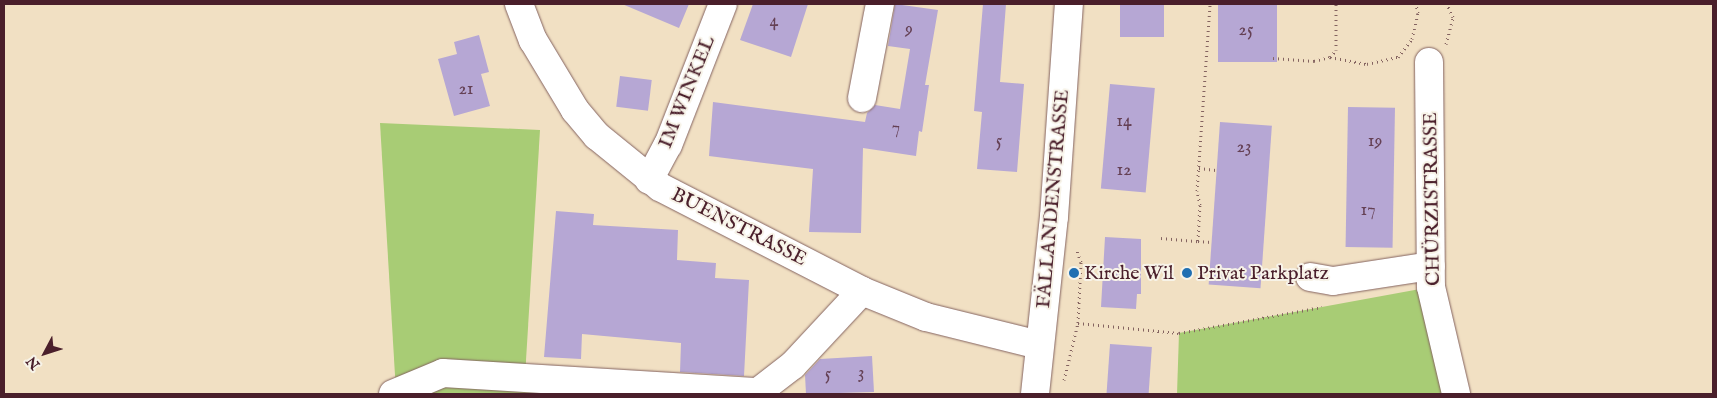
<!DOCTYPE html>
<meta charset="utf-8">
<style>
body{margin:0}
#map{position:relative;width:1717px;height:398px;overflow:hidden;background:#f1e0c3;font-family:"IM FELL English",serif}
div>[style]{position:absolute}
.green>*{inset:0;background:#a8cc75}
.building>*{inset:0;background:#b6a7d4;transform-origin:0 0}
.path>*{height:3px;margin-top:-1.5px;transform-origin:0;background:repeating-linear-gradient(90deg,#846360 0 1px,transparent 0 5px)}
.roads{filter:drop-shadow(0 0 1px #846360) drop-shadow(0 0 1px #846360)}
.minor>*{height:28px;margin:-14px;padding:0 14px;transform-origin:14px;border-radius:14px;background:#fff}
.major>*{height:28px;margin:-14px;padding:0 14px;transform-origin:14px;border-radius:14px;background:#fff}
.dots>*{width:14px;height:14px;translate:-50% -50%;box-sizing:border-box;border:2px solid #f7f3e8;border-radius:50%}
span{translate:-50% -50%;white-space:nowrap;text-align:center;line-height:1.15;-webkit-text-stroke:4px #f7f3e8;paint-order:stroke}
.number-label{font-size:18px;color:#654155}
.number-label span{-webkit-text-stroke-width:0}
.street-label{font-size:20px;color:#4a1f2b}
.poi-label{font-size:20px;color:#4a1f2b}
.left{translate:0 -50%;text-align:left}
.frame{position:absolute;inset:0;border:5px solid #4a1f2b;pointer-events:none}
.north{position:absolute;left:20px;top:328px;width:50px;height:50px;-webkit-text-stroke:4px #f7f3e8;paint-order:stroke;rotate:230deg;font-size:14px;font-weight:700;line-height:20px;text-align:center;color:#4a1f2b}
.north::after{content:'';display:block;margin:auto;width:18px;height:22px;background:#4a1f2b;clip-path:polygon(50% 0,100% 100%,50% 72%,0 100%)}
</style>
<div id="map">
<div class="green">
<div style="clip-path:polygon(380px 123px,540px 130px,525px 377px,396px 392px)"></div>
<div style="clip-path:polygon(1431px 287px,1456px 394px,1177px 394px,1179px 333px)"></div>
<div style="clip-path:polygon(448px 381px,652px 394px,405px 394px)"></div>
</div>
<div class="building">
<div style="clip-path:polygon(622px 4px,689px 4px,679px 28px)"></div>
<div style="clip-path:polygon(753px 4px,808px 4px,791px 57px,740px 40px)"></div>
<div style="clip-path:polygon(895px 4px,938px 10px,925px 85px,929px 85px,922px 132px,919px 131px,916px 156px,863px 148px,861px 233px,809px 232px,813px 169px,709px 156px,713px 102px,865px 122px,867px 113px,875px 105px,900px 109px,910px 49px,888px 46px)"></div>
<div style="clip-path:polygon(983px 4px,1006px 4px,1000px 82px,1024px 84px,1017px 172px,977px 169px,982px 112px,974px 111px)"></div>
<div style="left:1120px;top:4px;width:44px;height:33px"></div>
<div style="left:1218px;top:4px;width:59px;height:58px"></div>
<div style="clip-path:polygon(479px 35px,489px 72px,481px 74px,490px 106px,454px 116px,438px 59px,457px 54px,454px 42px)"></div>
<div style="left:620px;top:76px;width:32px;height:31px;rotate:7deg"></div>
<div style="left:1110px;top:84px;width:45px;height:105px;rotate:5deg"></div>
<div style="left:1348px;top:107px;width:47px;height:140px;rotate:1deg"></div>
<div style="left:1220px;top:122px;width:52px;height:163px;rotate:4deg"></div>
<div style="clip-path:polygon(556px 211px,594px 214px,593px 225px,678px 230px,677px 260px,716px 263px,715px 278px,749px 280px,744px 376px,680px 372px,681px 343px,582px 334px,581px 359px,544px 357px)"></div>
<div style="clip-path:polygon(1105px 237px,1141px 239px,1141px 294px,1137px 294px,1136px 309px,1101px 307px)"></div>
<div style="left:1110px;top:344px;width:42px;height:50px;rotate:4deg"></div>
<div style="clip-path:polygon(872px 356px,874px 392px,806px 394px,805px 375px,820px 359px)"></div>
</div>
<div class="path">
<div style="left:1446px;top:44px;width:28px;rotate:-75deg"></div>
<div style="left:1453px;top:17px;width:14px;rotate:-115deg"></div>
<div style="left:1330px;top:57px;width:9px;rotate:-49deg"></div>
<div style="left:1336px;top:50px;width:46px;rotate:-90deg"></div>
<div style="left:1273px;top:58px;width:41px;rotate:4.2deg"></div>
<div style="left:1314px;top:61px;width:16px;rotate:-14deg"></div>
<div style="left:1330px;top:57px;width:38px;rotate:11deg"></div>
<div style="left:1367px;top:64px;width:32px;rotate:-13deg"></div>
<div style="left:1398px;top:57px;width:23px;rotate:-52deg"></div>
<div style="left:1412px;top:39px;width:27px;rotate:-77deg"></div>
<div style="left:1418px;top:13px;width:9px;rotate:-103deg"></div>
<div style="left:1199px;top:168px;width:17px;rotate:7deg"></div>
<div style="left:1161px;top:238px;width:37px;rotate:5deg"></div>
<div style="left:1198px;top:241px;width:36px;rotate:-87deg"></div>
<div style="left:1200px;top:205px;width:14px;rotate:-102deg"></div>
<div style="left:1197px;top:191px;width:187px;rotate:-86deg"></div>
<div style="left:1198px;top:241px;width:13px;rotate:4deg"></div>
<div style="left:1078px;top:323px;width:101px;rotate:5.7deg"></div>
<div style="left:1179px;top:333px;width:145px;rotate:-10.3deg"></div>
<div style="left:1064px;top:380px;width:59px;rotate:-76.2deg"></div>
<div style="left:1078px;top:323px;width:61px;rotate:-87.2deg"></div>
<div style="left:1081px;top:262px;width:12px;rotate:-110deg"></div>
</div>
<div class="roads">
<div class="minor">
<div style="left:519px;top:4px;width:39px;rotate:69deg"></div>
<div style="left:533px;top:40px;width:82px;rotate:59deg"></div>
<div style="left:575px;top:110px;width:34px;rotate:50deg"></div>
<div style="left:597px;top:136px;width:81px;rotate:39deg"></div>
<div style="left:660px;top:187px;width:227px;rotate:27.2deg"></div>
<div style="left:862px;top:291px;width:69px;rotate:22.1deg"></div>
<div style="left:926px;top:317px;width:116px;rotate:13.9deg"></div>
<div style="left:1429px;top:62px;width:225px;rotate:89.5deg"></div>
<div style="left:1431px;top:287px;width:110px;rotate:76.8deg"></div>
<div style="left:862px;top:98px;width:96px;rotate:-79.2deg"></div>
<div style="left:649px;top:180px;width:40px;rotate:-62deg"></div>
<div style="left:668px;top:145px;width:151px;rotate:-68.7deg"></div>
<div style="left:1310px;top:277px;width:23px;rotate:10deg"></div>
<div style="left:1333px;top:281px;width:99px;rotate:-8.7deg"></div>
<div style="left:393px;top:394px;width:54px;rotate:-22.8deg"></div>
<div style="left:443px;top:373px;width:316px;rotate:3.5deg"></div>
<div style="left:758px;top:392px;width:44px;rotate:-37.6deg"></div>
<div style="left:793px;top:365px;width:101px;rotate:-47deg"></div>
</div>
<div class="major">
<div style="left:1035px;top:394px;width:178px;rotate:-83.9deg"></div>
<div style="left:1054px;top:217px;width:214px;rotate:-86deg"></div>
</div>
</div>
<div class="dots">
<div style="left:1074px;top:273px;background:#1f6fb2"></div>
<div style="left:1187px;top:273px;background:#1f6fb2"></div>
</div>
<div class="number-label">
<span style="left:774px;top:22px">4</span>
<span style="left:909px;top:30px">9</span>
<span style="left:1246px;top:31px">25</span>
<span style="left:466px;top:90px">21</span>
<span style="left:1124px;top:122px">14</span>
<span style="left:896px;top:129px">7</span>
<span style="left:999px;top:142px">5</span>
<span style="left:1375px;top:142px">19</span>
<span style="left:1244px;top:148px">23</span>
<span style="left:1124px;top:171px">12</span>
<span style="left:1368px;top:211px">17</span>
<span style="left:861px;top:374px">3</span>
<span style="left:828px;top:375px">5</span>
</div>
<div class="street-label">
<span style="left:687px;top:92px;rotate:-68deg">IM WINKEL</span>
<span style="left:1053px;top:199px;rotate:-85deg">FÄLLANDENSTRASSE</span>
<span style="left:1432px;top:199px;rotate:-91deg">CHÜRZISTRASSE</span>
<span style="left:739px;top:227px;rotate:27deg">BUENSTRASSE</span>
</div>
<div class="poi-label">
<span class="left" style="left:1084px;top:273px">Kirche Wil</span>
<span class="left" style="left:1197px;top:273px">Privat Parkplatz</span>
</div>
<div class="frame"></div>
<div class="north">N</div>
</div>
